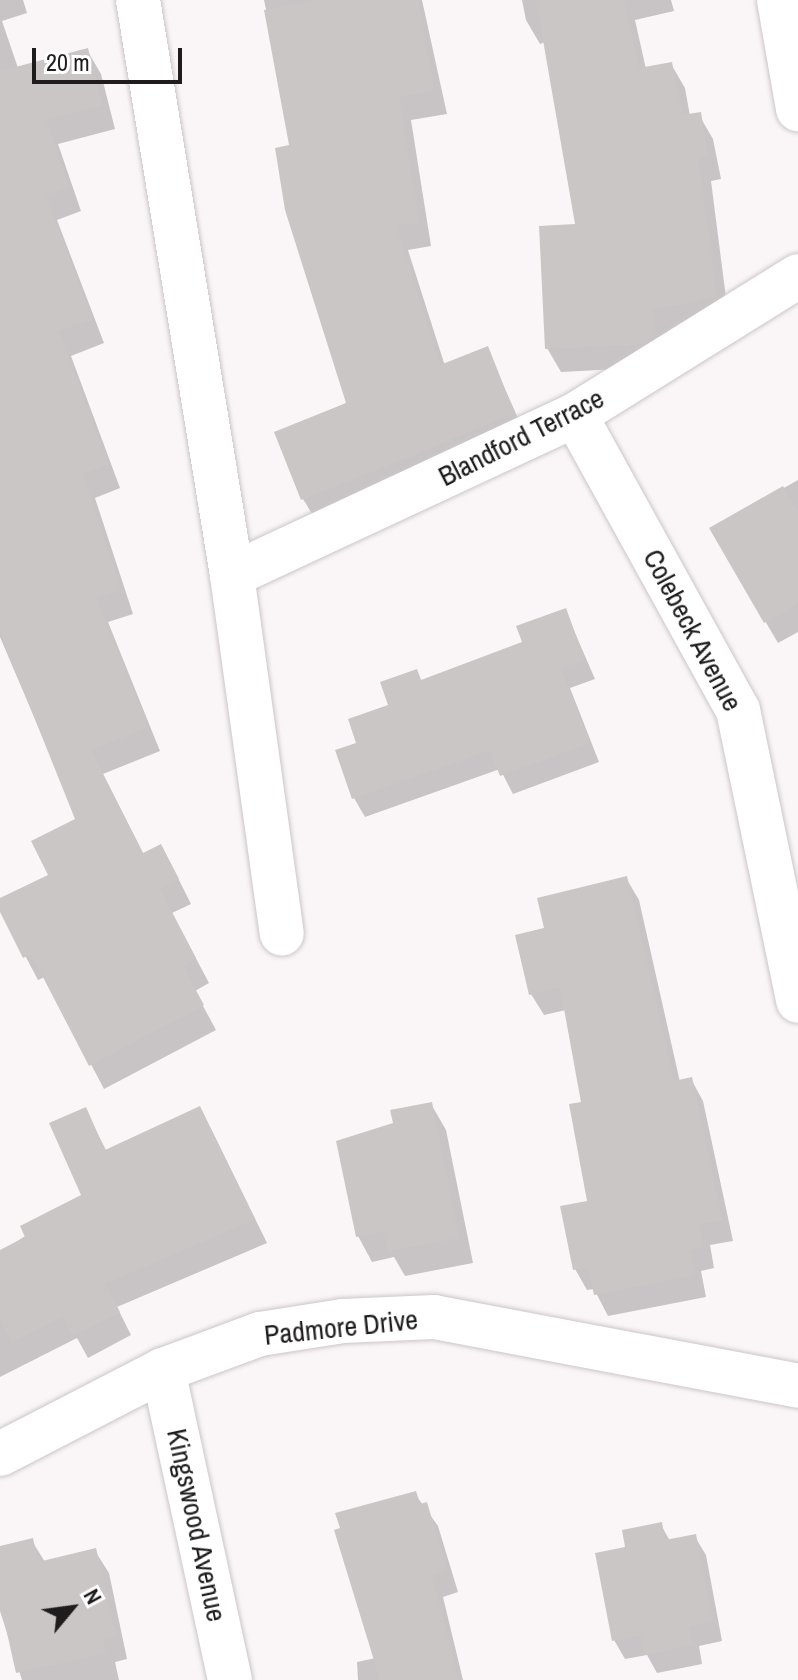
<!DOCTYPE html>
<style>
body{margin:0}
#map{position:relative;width:798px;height:1680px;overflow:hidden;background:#faf5f7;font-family:"Archivo Narrow",sans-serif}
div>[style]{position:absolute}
.shadow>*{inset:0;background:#0003}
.building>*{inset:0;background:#cbc6c6}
.roads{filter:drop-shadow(0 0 2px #cbc6c8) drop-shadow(0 0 2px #cbc6c8)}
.street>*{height:44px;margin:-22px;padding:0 22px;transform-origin:22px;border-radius:22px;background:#fff}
span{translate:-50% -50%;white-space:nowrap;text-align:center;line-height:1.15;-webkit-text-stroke:6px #fff;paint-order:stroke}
.street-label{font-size:28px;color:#1e1c1d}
.north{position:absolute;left:32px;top:1568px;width:80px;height:80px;-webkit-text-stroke:6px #fff;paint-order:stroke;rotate:61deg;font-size:22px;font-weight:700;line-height:32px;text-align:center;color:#1e1c1d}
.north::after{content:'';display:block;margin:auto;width:28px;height:36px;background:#1e1c1d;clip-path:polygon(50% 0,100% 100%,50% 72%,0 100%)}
.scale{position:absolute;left:32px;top:48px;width:150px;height:36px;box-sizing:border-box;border:4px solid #1e1c1d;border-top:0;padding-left:10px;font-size:24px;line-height:28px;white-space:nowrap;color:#1e1c1d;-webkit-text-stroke:6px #fff;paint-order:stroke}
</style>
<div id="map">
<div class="shadow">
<div style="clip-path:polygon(0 0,23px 0,27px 13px,2px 21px,18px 68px,87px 50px,101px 74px,115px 129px,58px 144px,81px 211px,57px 220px,104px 343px,71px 356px,120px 488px,95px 498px,133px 614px,108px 622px,160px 751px,103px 774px,144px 855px,174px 870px,191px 904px,172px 913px,209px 983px,195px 991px,216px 1030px,104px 1089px,45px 977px,38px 980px,0 908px,0 900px,51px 876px,78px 820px,0 637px)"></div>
<div style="clip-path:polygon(264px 0,422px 0,447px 114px,411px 120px,431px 246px,408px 250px,445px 366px,487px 349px,527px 438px,317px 522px,303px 499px,349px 404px)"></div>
<div style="clip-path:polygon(522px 0,671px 0,674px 11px,635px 20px,646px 69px,671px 64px,685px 88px,690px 116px,699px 115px,713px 139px,721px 179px,711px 181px,729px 321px,656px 367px,561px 372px,547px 348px,577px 226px,545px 42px,540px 44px,526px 20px)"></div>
<div style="clip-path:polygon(798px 480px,798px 632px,778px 643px,711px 529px)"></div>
<div style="clip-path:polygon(565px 610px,595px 679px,570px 688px,599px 762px,513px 794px,500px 769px,365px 817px,354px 798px,359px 744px,416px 672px,422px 682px,525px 643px)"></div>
<div style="clip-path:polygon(626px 878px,639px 900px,680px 1082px,691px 1079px,703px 1101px,733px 1241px,710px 1245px,714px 1268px,701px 1271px,706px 1297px,608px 1316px,594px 1289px,587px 1290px,575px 1269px,590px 1202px,583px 1104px,566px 1010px,544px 1015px,531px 994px,547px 929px)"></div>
<div style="clip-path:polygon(431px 1104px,446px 1130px,473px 1263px,405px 1276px,394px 1257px,372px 1262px,358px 1236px,395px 1124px)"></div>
<div style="clip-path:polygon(85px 1109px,107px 1152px,212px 1131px,267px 1243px,117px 1307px,131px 1335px,88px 1358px,77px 1338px,0 1377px,0 1253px,84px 1196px)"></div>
<div style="clip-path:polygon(415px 1494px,438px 1526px,458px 1592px,443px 1597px,463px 1680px,358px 1680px,357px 1662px,376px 1658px)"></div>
<div style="clip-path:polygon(661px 1525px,670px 1541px,695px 1537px,706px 1555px,722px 1641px,699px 1646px,702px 1664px,657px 1673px,647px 1655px,625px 1659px,614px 1640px,628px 1549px)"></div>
<div style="clip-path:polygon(32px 1541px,45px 1562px,95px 1551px,109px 1573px,127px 1659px,115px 1662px,119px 1680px,22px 1680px,0 1611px,0 1548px)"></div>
</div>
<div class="building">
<div style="clip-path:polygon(317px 0,418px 0,434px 90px,399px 97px,419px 222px,396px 226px,440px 365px,488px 346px,515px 414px,301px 500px,274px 432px,346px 403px,285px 210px,275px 148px,289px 145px,264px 10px)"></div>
<div style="clip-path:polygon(536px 0,624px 0,639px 68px,672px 62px,682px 115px,701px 112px,708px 155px,698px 157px,717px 297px,653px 310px,655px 336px,642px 344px,545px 349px,539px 226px,575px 224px)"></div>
<div style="clip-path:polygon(88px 48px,102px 105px,46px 120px,69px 187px,45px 195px,92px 319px,59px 331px,108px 464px,83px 474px,121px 590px,96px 598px,148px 727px,91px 750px,143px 853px,161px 844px,179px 879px,160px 889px,196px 958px,183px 966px,204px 1005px,89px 1066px,31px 954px,23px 958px,0 912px,0 898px,48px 875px,31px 841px,75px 819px,0 632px,0 71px)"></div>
<div style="clip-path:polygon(783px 486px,798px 512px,798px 603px,764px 623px,709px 528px)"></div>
<div style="clip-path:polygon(566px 608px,585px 660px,561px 669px,590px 743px,500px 776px,490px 750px,352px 799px,335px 750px,356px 743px,348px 719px,388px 705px,380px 682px,417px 669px,421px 680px,522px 642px,516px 626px)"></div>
<div style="clip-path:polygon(627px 876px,674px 1081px,692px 1077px,722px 1220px,699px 1224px,703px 1247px,691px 1250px,695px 1275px,594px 1295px,588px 1267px,573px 1270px,560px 1206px,587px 1201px,569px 1104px,581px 1102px,560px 987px,529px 995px,515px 935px,544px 928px,537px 898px)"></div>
<div style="clip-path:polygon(432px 1102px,459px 1238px,388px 1251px,385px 1231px,356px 1237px,336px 1141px,393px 1123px,390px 1110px)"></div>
<div style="clip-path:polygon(200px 1106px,255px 1219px,105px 1284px,120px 1312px,73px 1336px,63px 1316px,12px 1342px,0 1318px,0 1250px,25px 1237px,20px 1226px,81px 1195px,49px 1123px,86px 1107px,105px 1150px)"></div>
<div style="clip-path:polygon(416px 1491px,420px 1504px,427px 1502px,447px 1571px,432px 1575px,458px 1680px,380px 1680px,334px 1530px,340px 1528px,335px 1513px)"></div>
<div style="clip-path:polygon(662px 1522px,665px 1540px,696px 1534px,713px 1622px,689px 1627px,693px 1645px,644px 1655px,641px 1635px,612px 1641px,595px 1553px,625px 1547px,622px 1530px)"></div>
<div style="clip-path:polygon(33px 1538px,38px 1562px,96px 1548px,116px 1636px,103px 1639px,106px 1653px,16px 1673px,0 1602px,0 1546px)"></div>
</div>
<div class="roads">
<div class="street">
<div style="left:138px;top:0;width:583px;rotate:80.72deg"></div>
<div style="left:232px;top:575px;width:362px;rotate:82.1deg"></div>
<div style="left:779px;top:0;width:111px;rotate:80.1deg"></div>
<div style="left:575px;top:415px;width:337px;rotate:61.1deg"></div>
<div style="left:738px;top:710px;width:297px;rotate:78.3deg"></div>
<div style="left:232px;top:575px;width:378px;rotate:-25deg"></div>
<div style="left:575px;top:415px;width:263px;rotate:-31.9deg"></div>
<div style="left:163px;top:1370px;width:317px;rotate:77.8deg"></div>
<div style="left:0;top:1454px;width:183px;rotate:-27.3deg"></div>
<div style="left:163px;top:1370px;width:103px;rotate:-20.4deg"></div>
<div style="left:260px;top:1334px;width:84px;rotate:-8.9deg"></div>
<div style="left:343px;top:1321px;width:91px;rotate:-2.5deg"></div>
<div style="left:434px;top:1317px;width:370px;rotate:10.7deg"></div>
</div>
</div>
<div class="street-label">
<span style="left:521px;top:437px;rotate:-27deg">Blandford Terrace</span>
<span style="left:693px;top:630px;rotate:62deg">Colebeck Avenue</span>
<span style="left:341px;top:1327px;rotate:-6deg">Padmore Drive</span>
<span style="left:197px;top:1525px;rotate:78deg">Kingswood Avenue</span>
</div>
<div class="north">N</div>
<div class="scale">20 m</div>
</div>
